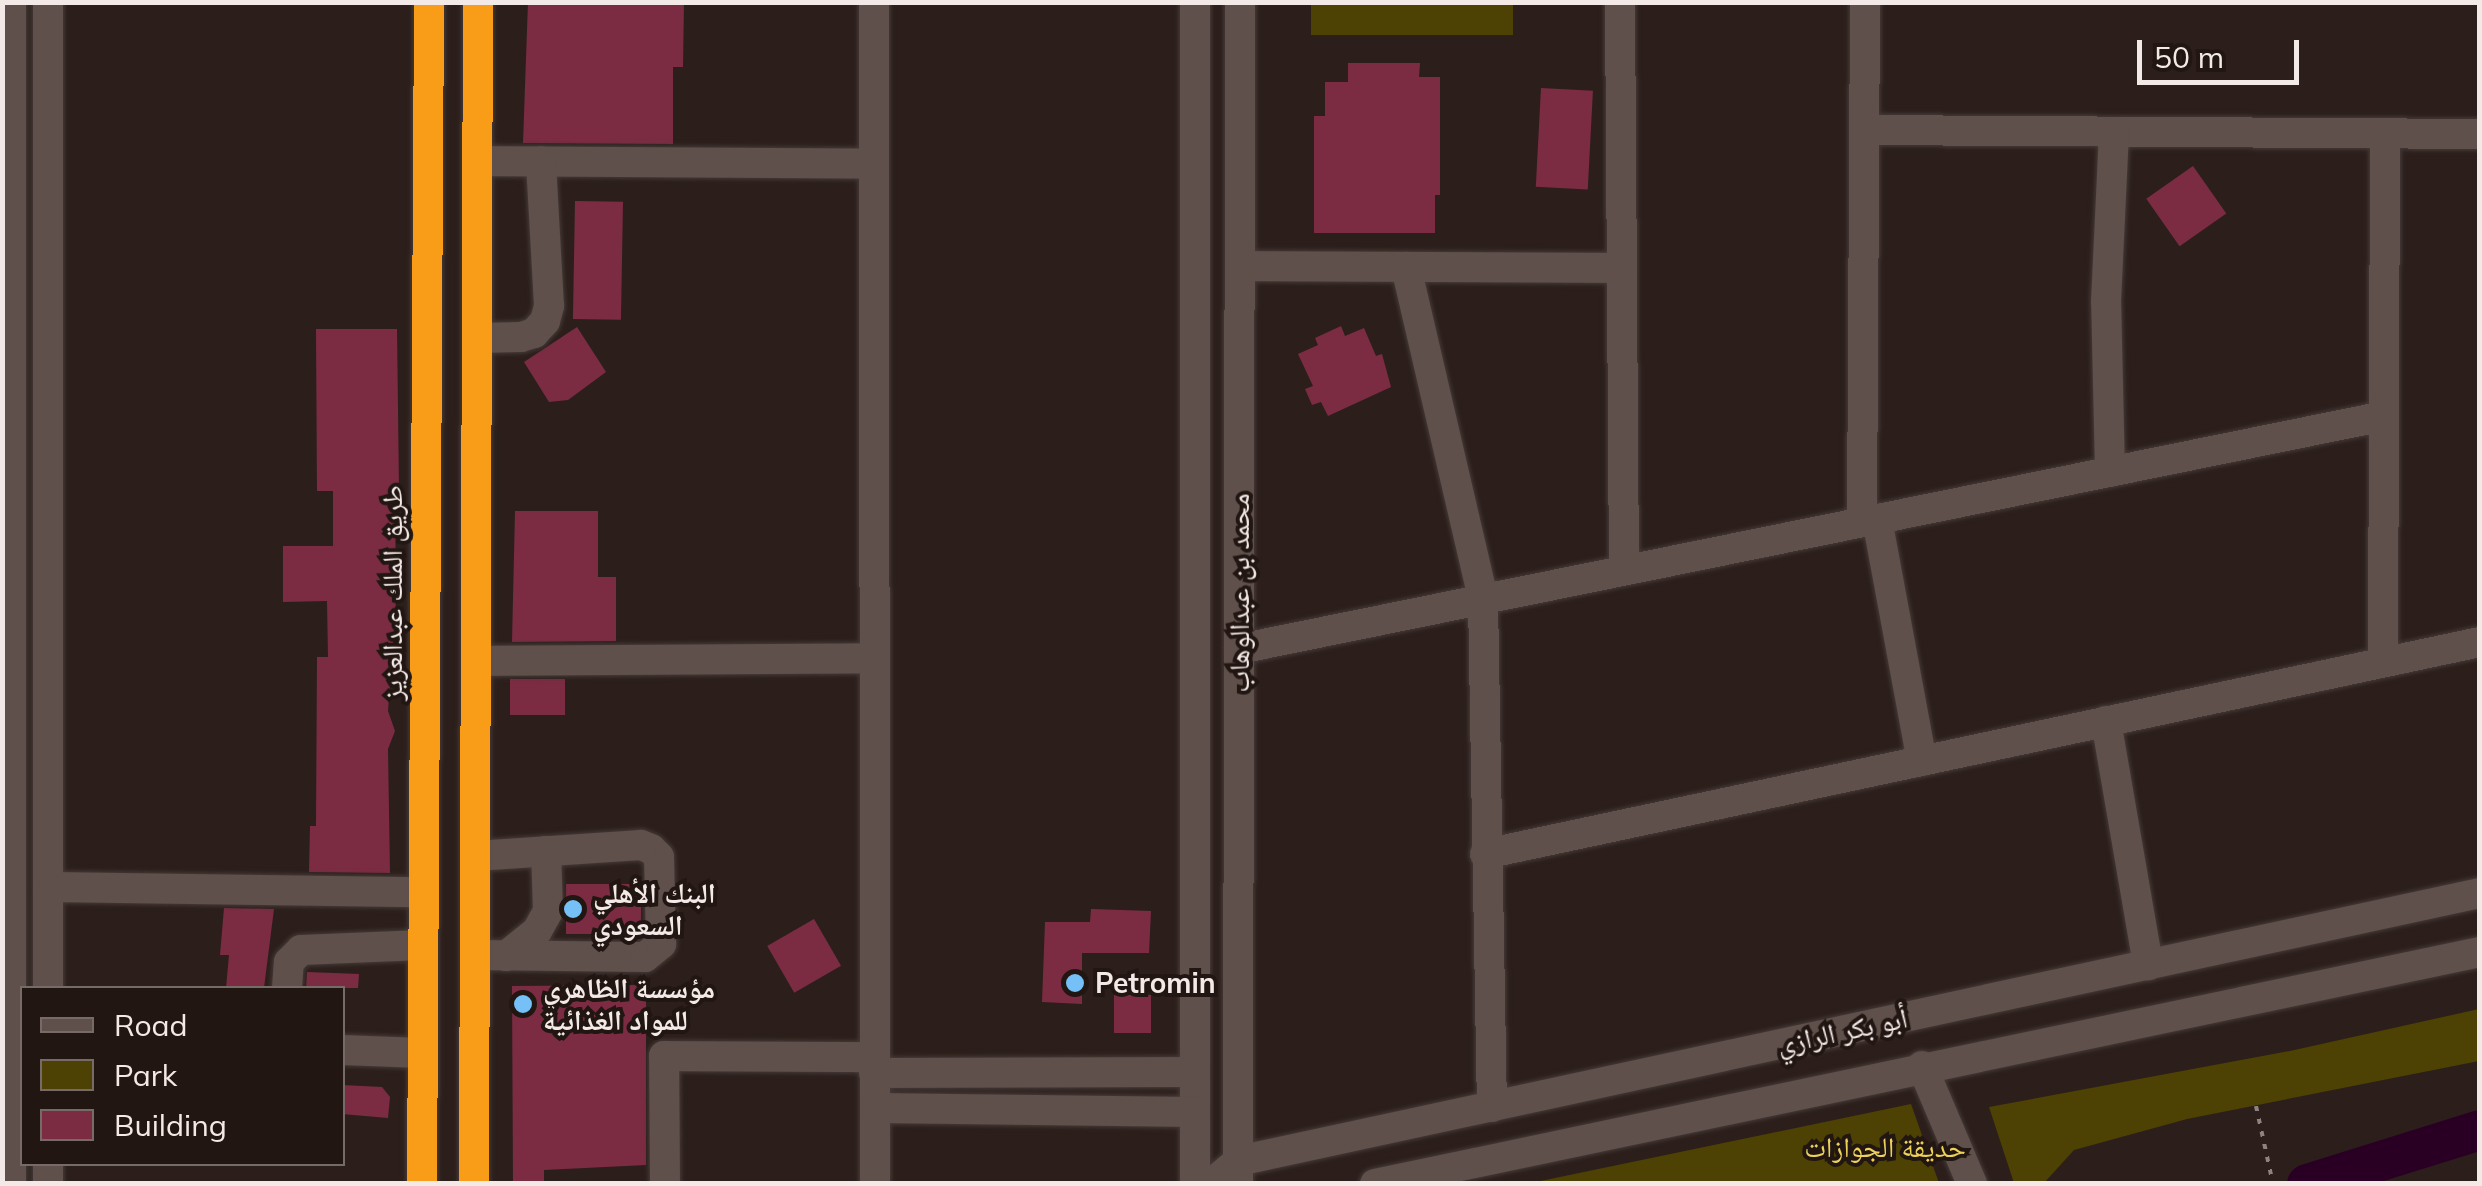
<!DOCTYPE html>
<meta charset="utf-8">
<style>
body{margin:0}
#map{position:relative;width:2482px;height:1186px;overflow:hidden;background:#2c1f1b;font-family:Mulish,"Noto Naskh Arabic",sans-serif}
div>[style]{position:absolute}
.green>*{inset:0;background:#4d4203;transform-origin:0 0}
.river>*{height:40px;margin:-20px;padding:0 20px;transform-origin:20px;border-radius:20px;background:#290024}
.building>*{inset:0;background:#7b2c43;transform-origin:0 0}
.path>*{height:4px;margin-top:-2px;transform-origin:0;background:repeating-linear-gradient(90deg,#8e837f 0 5px,transparent 0 13px)}
.roads{filter:drop-shadow(0 0 2px #453a38) drop-shadow(0 0 2px #453a38)}
.minor>*{height:30px;margin:-15px;padding:0 15px;transform-origin:15px;border-radius:15px;background:#5f504b}
.highway>*{height:30px;margin:-15px;padding:0 15px;transform-origin:15px;border-radius:15px;background:#f99c18}
.dots>*{width:28px;height:28px;translate:-50% -50%;box-sizing:border-box;border:5px solid #221612;border-radius:50%}
span{translate:-50% -50%;white-space:nowrap;text-align:center;line-height:1.15;-webkit-text-stroke:8px #221612;paint-order:stroke}
.street-label{font-size:28px;color:#f3eae7}
.poi-label{font-size:28px;color:#f3eae7;font-weight:700}
.left{translate:0 -50%;text-align:left}
.park-label{font-size:28px;color:#ecd259}
.frame{position:absolute;inset:0;border:5px solid #f3eae7;pointer-events:none}
.legend{position:absolute;left:20px;top:986px;width:325px;height:180px;box-sizing:border-box;background:#221612;border:2px solid #766b67;margin:0;padding:12px 18px;list-style:none;font-size:30px;color:#f3eae7}
.legend li{display:flex;align-items:center;gap:20px;height:50px}
.legend b{width:50px;border:2px solid #766b67}
.scale{position:absolute;left:2137px;top:40px;width:162px;height:45px;box-sizing:border-box;border:5px solid #f3eae7;border-top:0;padding-left:12px;font-size:30px;line-height:35px;white-space:nowrap;color:#f3eae7;-webkit-text-stroke:8px #221612;paint-order:stroke}
</style>
<div id="map">
<div class="green">
<div style="left:1311px;top:3px;width:202px;height:32px"></div>
<div style="clip-path:polygon(2479px 1009px,2479px 1061px,2187px 1119px,2074px 1150px,2044px 1183px,2014px 1183px,1989px 1107px,2290px 1051px)"></div>
<div style="clip-path:polygon(1911px 1104px,1939px 1183px,1531px 1183px)"></div>
</div>
<div class="river">
<div style="left:2307px;top:1184px;width:181px;rotate:-17.3deg"></div>
</div>
<div class="building">
<div style="clip-path:polygon(528px 2px,684px 2px,683px 67px,673px 67px,673px 144px,523px 143px)"></div>
<div style="clip-path:polygon(1348px 63px,1420px 63px,1419px 77px,1440px 77px,1440px 195px,1435px 195px,1435px 233px,1314px 233px,1314px 116px,1325px 116px,1325px 82px,1348px 82px)"></div>
<div style="left:1541px;top:88px;width:52px;height:99px;rotate:3deg"></div>
<div style="left:2193px;top:166px;width:58px;height:57px;rotate:55deg"></div>
<div style="left:575px;top:201px;width:48px;height:118px;rotate:1deg"></div>
<div style="clip-path:polygon(1341px 326px,1345px 336px,1364px 328px,1376px 356px,1382px 354px,1391px 387px,1328px 416px,1321px 402px,1312px 405px,1305px 389px,1313px 386px,1298px 354px,1318px 345px,1315px 338px)"></div>
<div style="clip-path:polygon(577px 327px,606px 372px,568px 400px,549px 402px,524px 362px)"></div>
<div style="clip-path:polygon(316px 329px,397px 329px,399px 490px,395px 490px,396px 600px,388px 711px,395px 731px,388px 749px,390px 873px,309px 872px,310px 826px,316px 826px,317px 657px,328px 657px,327px 601px,283px 602px,283px 546px,333px 546px,333px 491px,317px 491px)"></div>
<div style="clip-path:polygon(515px 511px,598px 511px,598px 577px,616px 577px,616px 641px,512px 642px)"></div>
<div style="left:565px;top:679px;width:36px;height:55px;rotate:90deg"></div>
<div style="left:641px;top:884px;width:50px;height:75px;rotate:90deg"></div>
<div style="clip-path:polygon(224px 908px,274px 909px,264px 988px,226px 988px,229px 955px,220px 955px)"></div>
<div style="clip-path:polygon(1091px 909px,1151px 911px,1149px 953px,1082px 953px,1082px 1004px,1042px 1002px,1045px 922px,1090px 922px)"></div>
<div style="left:814px;top:919px;width:54px;height:54px;rotate:60deg"></div>
<div style="clip-path:polygon(307px 972px,359px 974px,358px 988px,306px 988px)"></div>
<div style="clip-path:polygon(646px 985px,646px 1165px,544px 1170px,544px 1184px,513px 1184px,512px 986px)"></div>
<div style="left:1114px;top:995px;width:37px;height:38px"></div>
<div style="clip-path:polygon(342px 1085px,382px 1087px,390px 1097px,388px 1118px,342px 1114px)"></div>
</div>
<div class="path">
<div style="left:2256px;top:1106px;width:80px;rotate:77.7deg"></div>
</div>
<div class="roads">
<div class="minor">
<div style="left:874px;top:2px;width:1182px;rotate:89.95deg"></div>
<div style="left:1195px;top:2px;width:1182px;rotate:90deg"></div>
<div style="left:1620px;top:2px;width:568px;rotate:89.6deg"></div>
<div style="left:1864px;top:130px;width:616px;rotate:0.37deg"></div>
<div style="left:478px;top:161px;width:395px;rotate:0.4deg"></div>
<div style="left:1240px;top:266px;width:382px;rotate:0.3deg"></div>
<div style="left:1406px;top:267px;width:341px;rotate:76.9deg"></div>
<div style="left:1483px;top:599px;width:508px;rotate:88.99deg"></div>
<div style="left:478px;top:338px;width:43px;rotate:-1.3deg"></div>
<div style="left:521px;top:337px;width:14px;rotate:-17deg"></div>
<div style="left:534px;top:333px;width:16px;rotate:-47deg"></div>
<div style="left:545px;top:321px;width:16px;rotate:-75deg"></div>
<div style="left:549px;top:306px;width:145px;rotate:-93.2deg"></div>
<div style="left:2110px;top:472px;width:170px;rotate:-91.3deg"></div>
<div style="left:2106px;top:302px;width:170px;rotate:-87.3deg"></div>
<div style="left:1877px;top:519px;width:246px;rotate:79.5deg"></div>
<div style="left:1862px;top:522px;width:520px;rotate:-89.67deg"></div>
<div style="left:1239px;top:649px;width:1168px;rotate:-11.5deg"></div>
<div style="left:476px;top:661px;width:396px;rotate:-0.4deg"></div>
<div style="left:2383px;top:662px;width:529px;rotate:-89.78deg"></div>
<div style="left:2106px;top:721px;width:248px;rotate:80.2deg"></div>
<div style="left:1485px;top:854px;width:1017px;rotate:-12.03deg"></div>
<div style="left:48px;top:887px;width:374px;rotate:0.8deg"></div>
<div style="left:475px;top:955px;width:170px;rotate:0.7deg"></div>
<div style="left:645px;top:957px;width:21px;rotate:-39deg"></div>
<div style="left:661px;top:944px;width:87px;rotate:-91.3deg"></div>
<div style="left:659px;top:857px;width:11px;rotate:-135deg"></div>
<div style="left:651px;top:849px;width:11px;rotate:-158deg"></div>
<div style="left:641px;top:845px;width:166px;rotate:176.2deg"></div>
<div style="left:506px;top:956px;width:40px;rotate:-39deg"></div>
<div style="left:537px;top:931px;width:23px;rotate:-61deg"></div>
<div style="left:548px;top:911px;width:60px;rotate:-91.9deg"></div>
<div style="left:48px;top:988px;width:986px;rotate:-90deg"></div>
<div style="left:287px;top:988px;width:26px;rotate:-86deg"></div>
<div style="left:289px;top:962px;width:17px;rotate:-45deg"></div>
<div style="left:301px;top:950px;width:121px;rotate:-2.4deg"></div>
<div style="left:342px;top:1050px;width:80px;rotate:2.1deg"></div>
<div style="left:1922px;top:1066px;width:128px;rotate:67deg"></div>
<div style="left:874px;top:1073px;width:321px;rotate:-0.2deg"></div>
<div style="left:875px;top:1108px;width:320px;rotate:0.7deg"></div>
<div style="left:1238px;top:1181px;width:1179px;rotate:-89.9deg"></div>
<div style="left:11px;top:1184px;width:1182px;rotate:-90deg"></div>
<div style="left:48px;top:1184px;width:20px;rotate:-90deg"></div>
<div style="left:665px;top:1184px;width:128px;rotate:-90.4deg"></div>
<div style="left:664px;top:1056px;width:210px;rotate:0.3deg"></div>
<div style="left:1211px;top:1184px;width:35px;rotate:-40deg"></div>
<div style="left:1238px;top:1161px;width:1271px;rotate:-12.18deg"></div>
<div style="left:1375px;top:1184px;width:1129px;rotate:-11.86deg"></div>
</div>
<div class="highway">
<div style="left:422px;top:1184px;width:1182px;rotate:-89.66deg"></div>
<div style="left:474px;top:1184px;width:1182px;rotate:-89.81deg"></div>
</div>
</div>
<div class="dots">
<div style="left:573px;top:909px;background:#75c0f6"></div>
<div style="left:1075px;top:983px;background:#75c0f6"></div>
<div style="left:523px;top:1004px;background:#75c0f6"></div>
</div>
<div class="street-label">
<span style="left:392px;top:593px;rotate:-90deg">طريق الملك عبدالعزيز</span>
<span style="left:1239px;top:593px;rotate:-90deg">محمد بن عبدالوهاب</span>
<span style="left:1842px;top:1031px;rotate:-12deg">أبو بكر الرازي</span>
</div>
<div class="poi-label">
<span class="left" style="left:593px;top:909px">البنك الأهلي<br>السعودي</span>
<span class="left" style="left:1095px;top:983px">Petromin</span>
<span class="left" style="left:543px;top:1004px">مؤسسة الظاهري<br>للمواد الغذائية</span>
</div>
<div class="park-label">
<span style="left:1885px;top:1147px">حديقة الجوازات</span>
</div>
<div class="frame"></div>
<ul class="legend">
<li><b style="height:12px;background:#5f504b"></b>Road</li>
<li><b style="height:28px;background:#4d4203"></b>Park</li>
<li><b style="height:28px;background:#7b2c43"></b>Building</li>
</ul>
<div class="scale">50 m</div>
</div>
